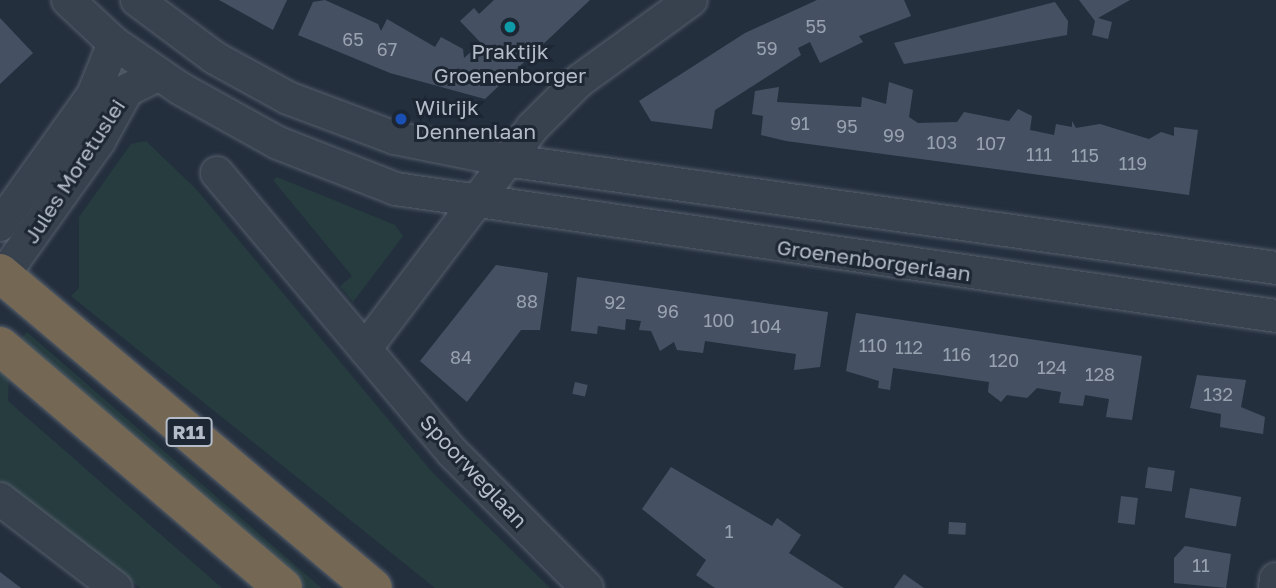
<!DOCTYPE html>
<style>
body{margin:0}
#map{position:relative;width:1276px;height:588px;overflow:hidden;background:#242f3e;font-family:"Golos Text",sans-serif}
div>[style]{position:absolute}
.green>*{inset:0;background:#263c3f;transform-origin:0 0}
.building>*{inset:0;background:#455162;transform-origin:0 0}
.roads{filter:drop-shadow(0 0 2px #565f6c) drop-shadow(0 0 2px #565f6c)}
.minor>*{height:32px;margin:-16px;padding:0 16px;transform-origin:16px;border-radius:16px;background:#38414e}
.highway>*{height:38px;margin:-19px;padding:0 19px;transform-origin:19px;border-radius:19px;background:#746855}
.dots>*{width:19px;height:19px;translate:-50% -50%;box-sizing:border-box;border:4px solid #1d2633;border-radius:50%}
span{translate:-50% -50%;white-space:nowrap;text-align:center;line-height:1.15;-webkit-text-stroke:6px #1d2633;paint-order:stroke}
.number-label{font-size:18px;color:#98a1af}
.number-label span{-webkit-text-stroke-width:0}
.shield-label span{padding:2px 5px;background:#1d2633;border:2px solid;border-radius:5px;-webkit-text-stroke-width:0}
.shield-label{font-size:19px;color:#b4bcc9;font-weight:700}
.poi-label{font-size:21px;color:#b4bcc9}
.left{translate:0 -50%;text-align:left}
.street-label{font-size:21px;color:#b4bcc9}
</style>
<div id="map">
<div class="green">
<div style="clip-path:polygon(146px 141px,196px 189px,432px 472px,550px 588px,435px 588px,71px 296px,79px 288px,79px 217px,131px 144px)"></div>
<div style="clip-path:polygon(277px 177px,395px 225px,403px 236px,353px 302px,340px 286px,352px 276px,273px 180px)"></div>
<div style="left:27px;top:332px;width:393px;height:11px;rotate:41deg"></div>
<div style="clip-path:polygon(0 367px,9px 375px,8px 401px,222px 588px,140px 588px,0 481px)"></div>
</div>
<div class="building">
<div style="clip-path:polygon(219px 0,287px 0,273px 30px)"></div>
<div style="clip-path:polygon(325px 0,378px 24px,381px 31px,387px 19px,435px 47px,441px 37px,463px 49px,464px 58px,481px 43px,460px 21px,474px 8px,479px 14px,494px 0,590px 0,485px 99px,390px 73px,298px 35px,313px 2px)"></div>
<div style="clip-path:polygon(817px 0,904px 0,911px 16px,859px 36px,863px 42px,820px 63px,810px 42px,798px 48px,801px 55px,715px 110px,712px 129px,651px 121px,639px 101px,745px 33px)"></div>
<div style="clip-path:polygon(1079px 0,1130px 0,1098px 18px,1112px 22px,1108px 39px,1092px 35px,1095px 21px)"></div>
<div style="clip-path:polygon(1055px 2px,1068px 21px,1067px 35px,904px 64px,894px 43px)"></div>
<div style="clip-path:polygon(0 18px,33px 53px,0 84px)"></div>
<div style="clip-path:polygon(889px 82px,913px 90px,909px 117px,918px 123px,957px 122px,964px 112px,1009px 121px,1018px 109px,1032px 116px,1030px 130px,1054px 135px,1056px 124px,1072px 127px,1072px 121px,1076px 128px,1100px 124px,1149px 139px,1161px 132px,1174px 136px,1174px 127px,1198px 130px,1189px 195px,786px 141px,761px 135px,763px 116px,752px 114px,755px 91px,779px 87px,777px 102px,861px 107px,862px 97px,886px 104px)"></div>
<div style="clip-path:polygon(496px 265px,548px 273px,540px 330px,521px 330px,467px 402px,420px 361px)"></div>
<div style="clip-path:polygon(577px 277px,828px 312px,820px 367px,794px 370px,796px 354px,705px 341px,703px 353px,677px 350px,674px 342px,660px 351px,651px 331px,639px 330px,641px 321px,626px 319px,625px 330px,598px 326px,597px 334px,571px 331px)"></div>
<div style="clip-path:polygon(856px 313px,1142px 356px,1132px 420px,1106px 417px,1109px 399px,1085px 395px,1083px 406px,1059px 403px,1061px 392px,1037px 388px,1027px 398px,1007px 395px,1001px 402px,988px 392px,989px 382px,893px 368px,890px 390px,878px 388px,879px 381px,846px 371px)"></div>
<div style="clip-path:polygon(1197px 375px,1246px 380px,1241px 407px,1265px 417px,1263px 434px,1220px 427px,1221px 414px,1190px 408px)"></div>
<div style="left:575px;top:382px;width:13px;height:12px;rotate:13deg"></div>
<div style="clip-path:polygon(671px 467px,772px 526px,777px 518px,801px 535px,789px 553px,844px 588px,715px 588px,696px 575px,706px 560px,642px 509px)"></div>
<div style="left:1148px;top:467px;width:27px;height:21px;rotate:8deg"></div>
<div style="left:1190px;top:488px;width:52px;height:30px;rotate:10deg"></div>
<div style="left:1121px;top:496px;width:17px;height:27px;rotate:7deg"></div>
<div style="left:949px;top:522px;width:17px;height:12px;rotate:3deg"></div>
<div style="clip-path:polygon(1185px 546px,1231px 554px,1226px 588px,1174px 583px,1174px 558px)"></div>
<div style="clip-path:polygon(0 572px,21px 588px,0 588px)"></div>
<div style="clip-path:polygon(904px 574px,924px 588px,894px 588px)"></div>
</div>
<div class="roads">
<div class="minor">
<div style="left:68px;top:0;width:63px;rotate:43.1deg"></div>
<div style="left:114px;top:43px;width:81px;rotate:34.5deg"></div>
<div style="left:181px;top:89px;width:111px;rotate:29.1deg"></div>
<div style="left:278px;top:143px;width:127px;rotate:21.3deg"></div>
<div style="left:396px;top:189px;width:889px;rotate:8.21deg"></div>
<div style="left:137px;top:0;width:97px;rotate:36.6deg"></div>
<div style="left:215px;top:58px;width:83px;rotate:28.7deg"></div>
<div style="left:288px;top:98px;width:114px;rotate:20.5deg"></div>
<div style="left:395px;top:138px;width:112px;rotate:11.3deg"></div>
<div style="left:505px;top:160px;width:779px;rotate:7.97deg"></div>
<div style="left:217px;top:173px;width:366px;rotate:49.9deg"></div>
<div style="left:453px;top:453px;width:190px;rotate:45.2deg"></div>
<div style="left:0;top:225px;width:160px;rotate:-54.4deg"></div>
<div style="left:93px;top:95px;width:56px;rotate:-68deg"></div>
<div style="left:0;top:280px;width:171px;rotate:-54.5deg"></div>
<div style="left:99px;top:141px;width:58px;rotate:-61.2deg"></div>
<div style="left:127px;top:90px;width:34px;rotate:-26deg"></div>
<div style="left:365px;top:349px;width:277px;rotate:-52.9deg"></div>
<div style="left:532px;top:128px;width:66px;rotate:-45deg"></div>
<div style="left:579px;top:81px;width:138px;rotate:-35.9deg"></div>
<div style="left:0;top:499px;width:146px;rotate:37.5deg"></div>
<div style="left:1275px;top:588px;width:9px;rotate:-84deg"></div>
</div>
<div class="highway">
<div style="left:0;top:273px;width:488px;rotate:40.2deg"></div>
<div style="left:0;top:346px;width:372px;rotate:40.5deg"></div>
</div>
</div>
<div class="dots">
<div style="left:510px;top:27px;background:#0f9aa8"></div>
<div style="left:401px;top:119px;background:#1a4fb4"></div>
</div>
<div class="number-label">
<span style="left:816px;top:26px">55</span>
<span style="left:353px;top:39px">65</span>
<span style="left:767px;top:48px">59</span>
<span style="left:387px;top:49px">67</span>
<span style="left:800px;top:123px">91</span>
<span style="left:847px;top:126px">95</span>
<span style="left:894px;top:135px">99</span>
<span style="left:942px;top:142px">103</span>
<span style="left:991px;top:143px">107</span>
<span style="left:1039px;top:154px">111</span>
<span style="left:1085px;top:155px">115</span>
<span style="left:1133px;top:163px">119</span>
<span style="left:527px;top:301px">88</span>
<span style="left:615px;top:302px">92</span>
<span style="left:668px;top:311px">96</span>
<span style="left:719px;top:320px">100</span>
<span style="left:766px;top:326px">104</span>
<span style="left:873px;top:345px">110</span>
<span style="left:909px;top:347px">112</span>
<span style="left:957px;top:354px">116</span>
<span style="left:461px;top:357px">84</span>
<span style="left:1004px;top:360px">120</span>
<span style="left:1052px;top:367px">124</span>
<span style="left:1100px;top:374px">128</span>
<span style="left:1218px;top:394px">132</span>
<span style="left:729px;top:531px">1</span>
<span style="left:1201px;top:565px">11</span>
</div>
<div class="shield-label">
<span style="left:189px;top:432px">R11</span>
</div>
<div class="poi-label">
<span style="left:510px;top:63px">Praktijk<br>Groenenborger</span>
<span class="left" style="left:415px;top:119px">Wilrijk<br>Dennenlaan</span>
</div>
<div class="street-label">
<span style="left:74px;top:171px;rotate:-57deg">Jules Moretuslei</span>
<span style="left:874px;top:260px;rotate:8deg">Groenenborgerlaan</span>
<span style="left:474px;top:471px;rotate:47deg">Spoorweglaan</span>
</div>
</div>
